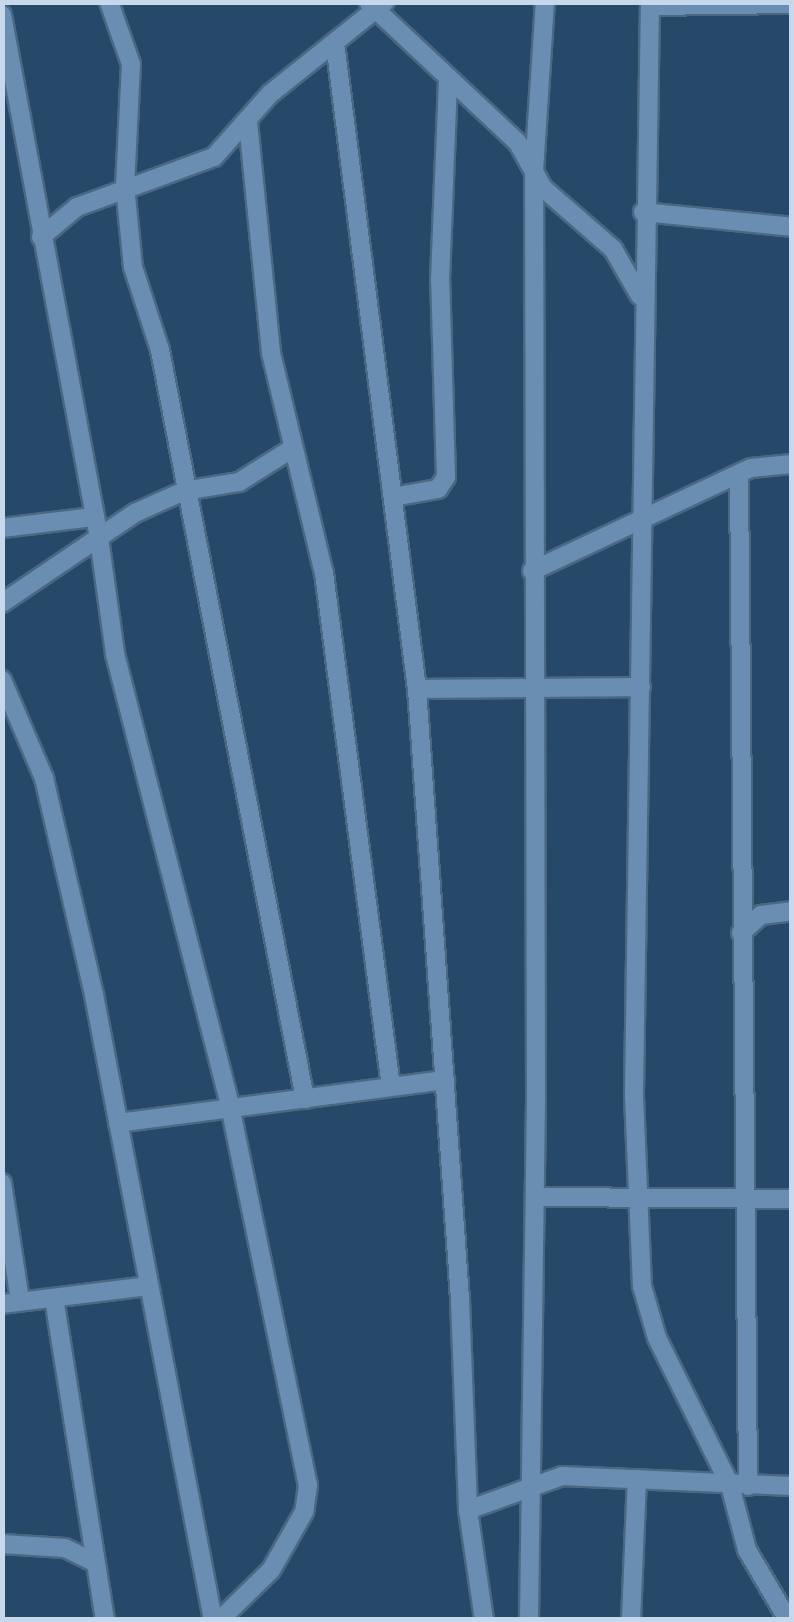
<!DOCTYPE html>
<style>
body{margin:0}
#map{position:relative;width:794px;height:1622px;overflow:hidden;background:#274969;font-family:Manrope,sans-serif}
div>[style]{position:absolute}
.roads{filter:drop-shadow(2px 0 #4b6883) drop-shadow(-2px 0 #4b6883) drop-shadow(0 2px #4b6883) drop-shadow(0 -2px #4b6883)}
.minor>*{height:18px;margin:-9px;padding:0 9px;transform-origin:9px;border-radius:9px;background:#6a8eb2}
span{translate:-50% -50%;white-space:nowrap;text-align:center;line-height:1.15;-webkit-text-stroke:10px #1d3e5e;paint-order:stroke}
.frame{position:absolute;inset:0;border:5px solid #c5d8ec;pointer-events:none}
</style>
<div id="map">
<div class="roads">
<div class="minor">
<i style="left:109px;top:2px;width:66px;rotate:70.5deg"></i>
<i style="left:131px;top:64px;width:122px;rotate:92.8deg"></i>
<i style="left:125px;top:186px;width:81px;rotate:84.4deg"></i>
<i style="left:133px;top:267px;width:87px;rotate:72deg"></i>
<i style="left:160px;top:350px;width:763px;rotate:79.04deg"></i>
<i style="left:650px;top:2px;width:1094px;rotate:90.84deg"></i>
<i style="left:634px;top:1096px;width:190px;rotate:87.6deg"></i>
<i style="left:642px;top:1286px;width:54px;rotate:73.9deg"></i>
<i style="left:657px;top:1338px;width:164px;rotate:63.6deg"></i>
<i style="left:730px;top:1485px;width:67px;rotate:75.3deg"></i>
<i style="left:747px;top:1550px;width:81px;rotate:59.6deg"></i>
<i style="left:369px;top:3px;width:204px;rotate:43.2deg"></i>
<i style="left:518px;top:143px;width:51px;rotate:60.9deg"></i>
<i style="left:543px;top:188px;width:93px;rotate:41.1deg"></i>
<i style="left:613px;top:249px;width:54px;rotate:60.1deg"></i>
<i style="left:650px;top:6px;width:142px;rotate:-0.8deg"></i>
<i style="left:2px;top:15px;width:532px;rotate:79.49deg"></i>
<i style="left:99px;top:538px;width:117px;rotate:82.1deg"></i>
<i style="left:115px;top:654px;width:466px;rotate:75.7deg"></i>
<i style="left:230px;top:1106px;width:387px;rotate:78.4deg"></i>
<i style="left:308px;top:1485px;width:27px;rotate:98deg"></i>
<i style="left:304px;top:1512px;width:67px;rotate:119.6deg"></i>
<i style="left:271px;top:1570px;width:71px;rotate:135.6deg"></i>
<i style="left:335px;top:43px;width:651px;rotate:82.77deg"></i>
<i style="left:417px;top:689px;width:613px;rotate:85.97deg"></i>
<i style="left:460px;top:1300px;width:210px;rotate:87.8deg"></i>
<i style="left:468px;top:1510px;width:111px;rotate:81.7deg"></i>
<i style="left:248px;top:122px;width:232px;rotate:84.3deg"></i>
<i style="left:271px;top:353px;width:226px;rotate:76.5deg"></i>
<i style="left:324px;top:573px;width:518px;rotate:82.57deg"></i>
<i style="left:643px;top:212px;width:150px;rotate:5.7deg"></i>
<i style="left:41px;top:237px;width:47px;rotate:-39.8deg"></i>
<i style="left:77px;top:207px;width:146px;rotate:-20.1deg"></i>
<i style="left:214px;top:157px;width:84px;rotate:-48.4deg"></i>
<i style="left:270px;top:94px;width:147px;rotate:-38.7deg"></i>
<i style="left:739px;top:474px;width:1012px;rotate:89.49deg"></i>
<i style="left:393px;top:497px;width:46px;rotate:-10.1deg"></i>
<i style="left:438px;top:489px;width:14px;rotate:-56deg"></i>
<i style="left:446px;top:477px;width:197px;rotate:-91.7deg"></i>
<i style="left:440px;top:280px;width:197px;rotate:-87.7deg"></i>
<i style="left:2px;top:528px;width:92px;rotate:-6.9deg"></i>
<i style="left:532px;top:571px;width:242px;rotate:-25.2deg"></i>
<i style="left:751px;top:468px;width:41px;rotate:-5.6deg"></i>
<i style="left:2px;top:603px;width:161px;rotate:-34.1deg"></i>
<i style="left:135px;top:513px;width:54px;rotate:-24.2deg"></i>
<i style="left:184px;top:491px;width:56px;rotate:-9.3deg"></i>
<i style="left:239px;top:482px;width:64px;rotate:-32.2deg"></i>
<i style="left:2px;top:680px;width:107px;rotate:66.8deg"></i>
<i style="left:44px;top:778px;width:223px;rotate:77deg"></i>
<i style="left:94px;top:995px;width:636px;rotate:79.22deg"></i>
<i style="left:417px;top:689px;width:224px;rotate:-0.5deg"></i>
<i style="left:741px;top:933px;width:27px;rotate:-42deg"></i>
<i style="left:761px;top:915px;width:31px;rotate:-7deg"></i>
<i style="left:118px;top:1123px;width:330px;rotate:-7.5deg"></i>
<i style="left:2px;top:1183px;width:119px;rotate:81.3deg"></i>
<i style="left:536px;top:1197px;width:256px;rotate:0.4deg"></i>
<i style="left:54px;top:1298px;width:326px;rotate:81deg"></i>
<i style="left:2px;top:1304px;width:147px;rotate:-7deg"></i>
<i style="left:468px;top:1510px;width:100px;rotate:-19.9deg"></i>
<i style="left:562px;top:1476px;width:230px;rotate:2.5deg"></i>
<i style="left:2px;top:1544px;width:63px;rotate:3.6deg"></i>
<i style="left:65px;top:1548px;width:28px;rotate:26deg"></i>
<i style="left:529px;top:1620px;width:518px;rotate:-89.23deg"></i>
<i style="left:536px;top:1102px;width:931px;rotate:-90.12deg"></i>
<i style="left:534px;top:171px;width:169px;rotate:-86.3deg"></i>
<i style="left:631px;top:1620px;width:141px;rotate:-87.6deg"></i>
</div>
</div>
<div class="frame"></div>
</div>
